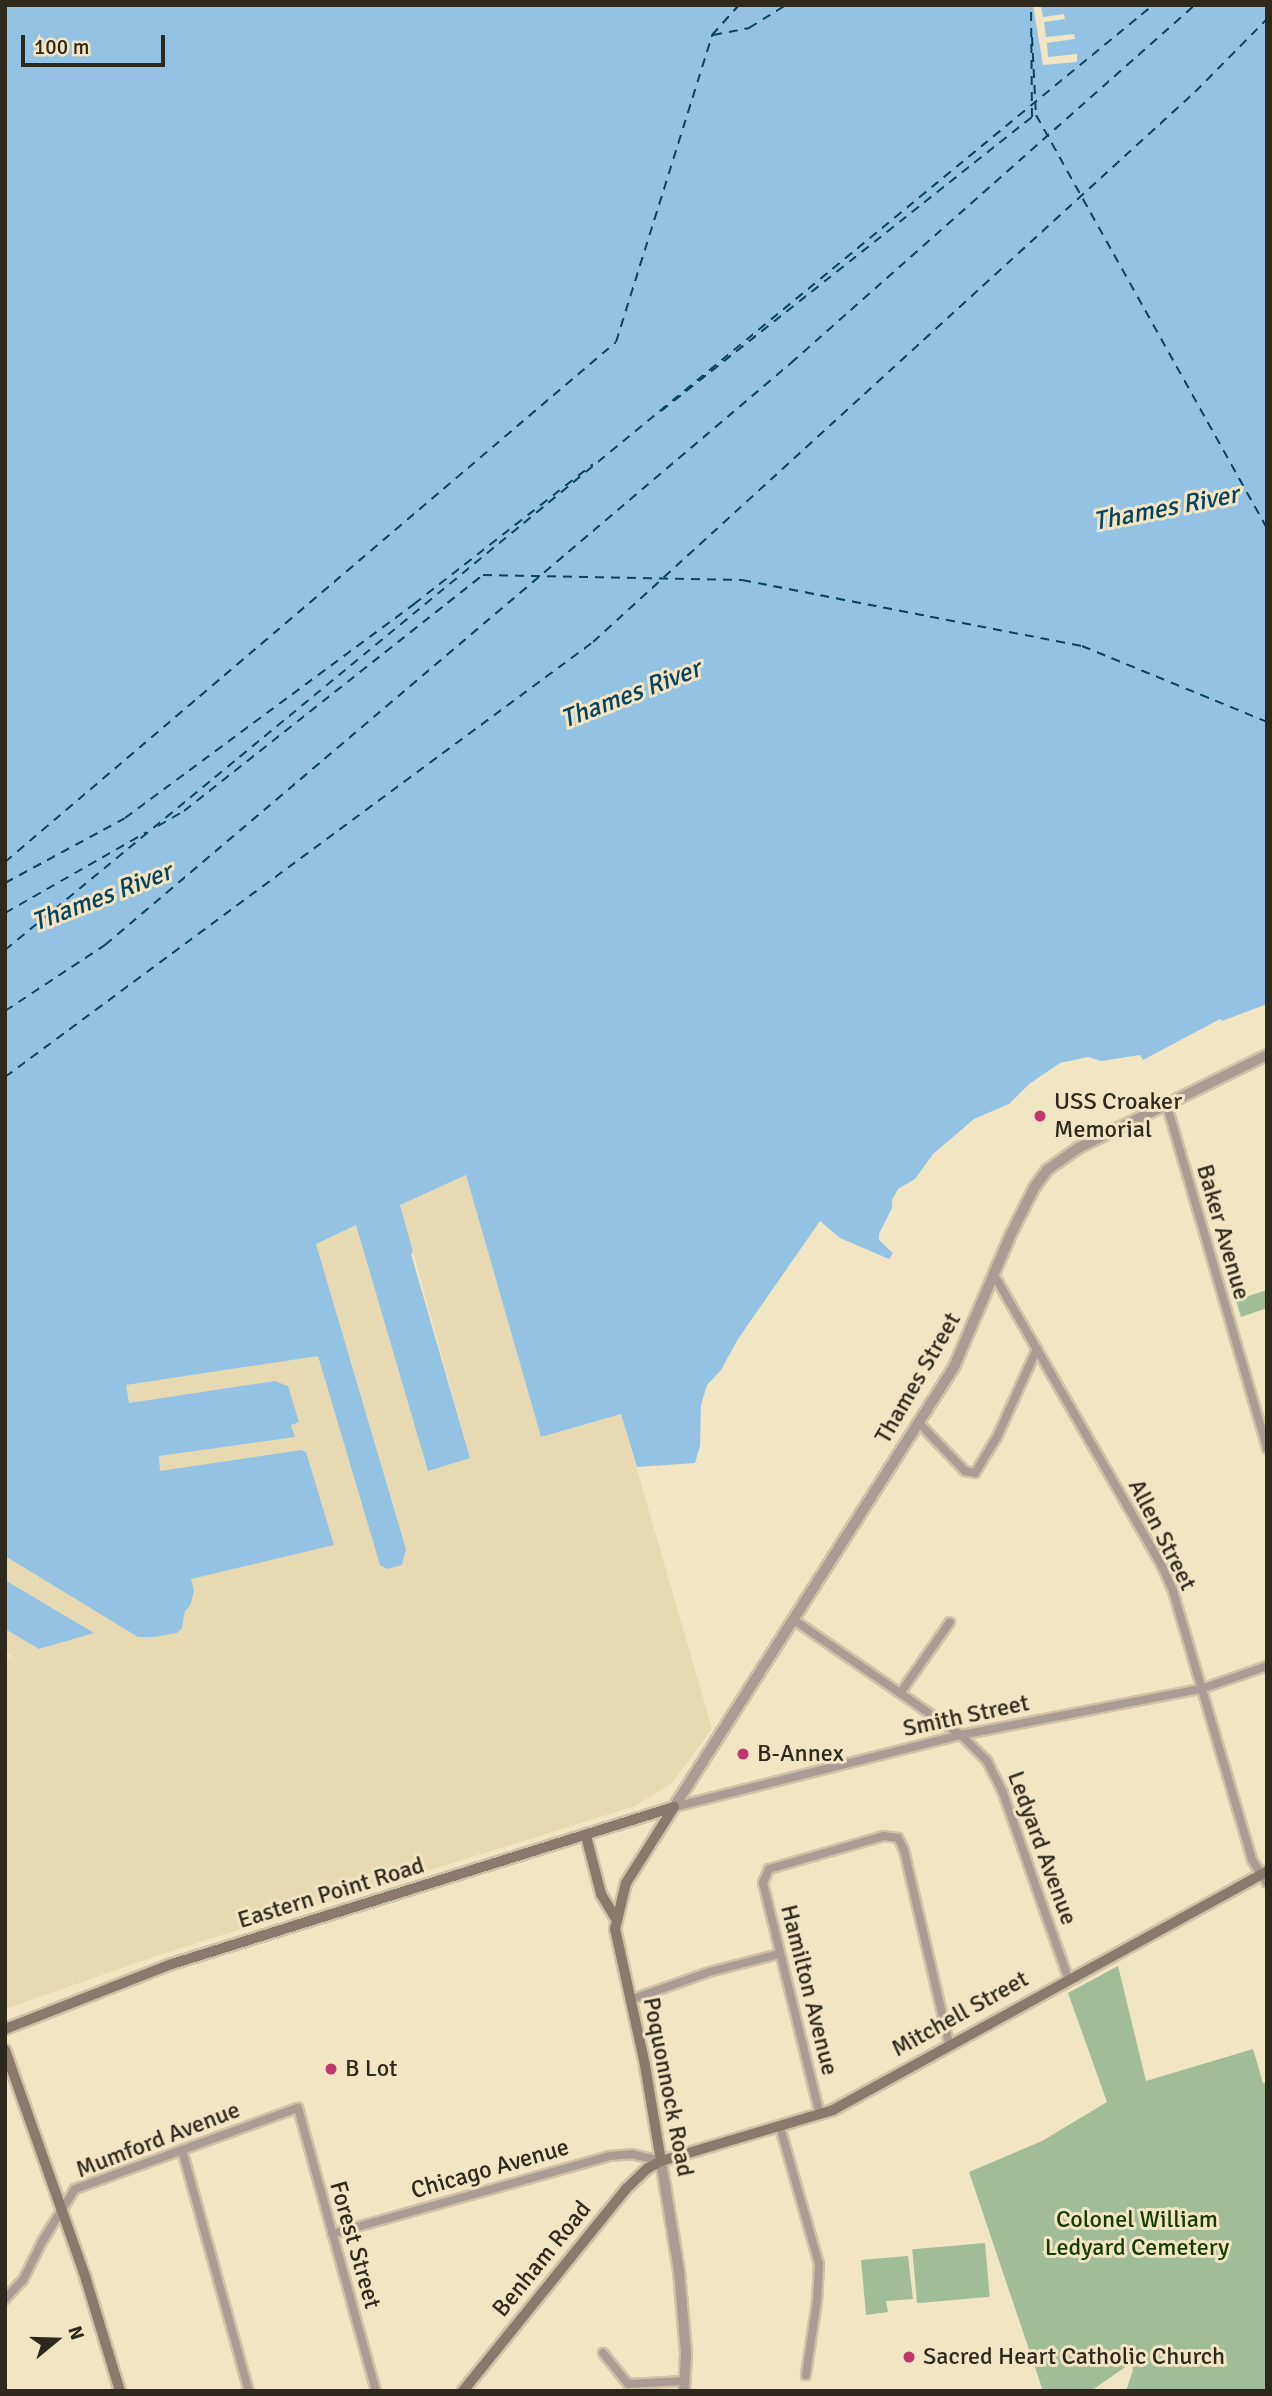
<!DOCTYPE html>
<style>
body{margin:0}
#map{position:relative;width:1272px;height:2396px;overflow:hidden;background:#f1e5c4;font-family:Signika,sans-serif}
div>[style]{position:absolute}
.built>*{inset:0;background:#e7d9b2}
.green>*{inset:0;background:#a1bd97;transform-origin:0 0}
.water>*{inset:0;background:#94c2e2}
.pier>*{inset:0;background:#f1e5c4}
.ferry>*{height:2px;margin-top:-1px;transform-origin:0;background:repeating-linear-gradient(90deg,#074261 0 9px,transparent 0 16px)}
.roads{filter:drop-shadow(2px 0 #cec3a6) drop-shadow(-2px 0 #cec3a6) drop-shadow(0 2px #cec3a6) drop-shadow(0 -2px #cec3a6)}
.minor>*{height:8px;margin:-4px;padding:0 4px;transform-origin:4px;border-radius:4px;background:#a99d93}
.tertiary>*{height:10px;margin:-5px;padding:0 5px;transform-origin:5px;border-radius:5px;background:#a99d93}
.secondary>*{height:10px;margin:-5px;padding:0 5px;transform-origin:5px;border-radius:5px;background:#8b7a6b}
.dots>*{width:19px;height:19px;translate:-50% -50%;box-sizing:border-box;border:4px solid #f1e5c4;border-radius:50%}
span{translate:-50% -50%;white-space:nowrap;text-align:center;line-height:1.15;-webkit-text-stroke:6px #f1e5c4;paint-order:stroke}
.poi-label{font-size:24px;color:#2d291c}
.left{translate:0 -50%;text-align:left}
.street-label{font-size:24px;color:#2d291c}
.park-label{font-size:24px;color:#143b00}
.water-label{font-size:26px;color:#074261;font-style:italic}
.frame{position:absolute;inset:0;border:7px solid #2d291c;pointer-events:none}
.north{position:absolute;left:21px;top:2305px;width:70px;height:70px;-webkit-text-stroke:5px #f1e5c4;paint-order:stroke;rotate:71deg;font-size:19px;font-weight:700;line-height:28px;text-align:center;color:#2d291c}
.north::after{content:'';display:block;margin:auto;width:24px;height:32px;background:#2d291c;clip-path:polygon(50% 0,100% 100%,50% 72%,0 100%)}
.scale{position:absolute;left:21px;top:35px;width:144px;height:32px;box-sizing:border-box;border:4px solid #2d291c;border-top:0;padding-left:9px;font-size:21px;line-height:24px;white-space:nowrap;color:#2d291c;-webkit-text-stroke:5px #f1e5c4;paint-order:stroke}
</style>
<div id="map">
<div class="built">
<i style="clip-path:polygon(466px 1175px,541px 1437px,621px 1414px,712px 1729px,672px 1783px,635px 1806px,162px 1954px,5px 2009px,5px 1659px,12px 1656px,5px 1652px,5px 1629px,39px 1649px,94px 1633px,5px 1580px,5px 1556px,138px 1637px,172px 1634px,182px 1628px,191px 1579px,306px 1452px,300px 1450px,160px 1472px,158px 1456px,294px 1437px,291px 1424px,298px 1422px,288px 1386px,274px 1381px,128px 1403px,125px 1385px,318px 1356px,380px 1565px,402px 1564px,406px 1548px,316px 1244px,356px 1225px,428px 1470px,470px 1458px,400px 1205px)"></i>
</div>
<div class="green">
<i style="clip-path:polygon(1267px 1290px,1267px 1308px,1241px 1317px,1236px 1300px)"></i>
<i style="clip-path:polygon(1118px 1966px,1146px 2081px,1253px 2049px,1263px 2083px,1267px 2083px,1267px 2391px,1126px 2391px,1133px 2370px,1131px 2363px,1091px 2391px,1043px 2391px,969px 2172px,1042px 2141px,1107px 2102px,1068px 1993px)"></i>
<i style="left:985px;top:2243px;width:54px;height:73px;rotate:85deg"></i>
<i style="clip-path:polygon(908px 2256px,913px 2299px,886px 2301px,888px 2312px,866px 2315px,861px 2260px)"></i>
</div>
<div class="water">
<i style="clip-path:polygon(5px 5px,1267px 5px,1267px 1004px,1222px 1021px,1220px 1019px,1143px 1060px,1140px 1055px,1101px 1061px,1088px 1057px,1060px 1063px,1029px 1084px,1009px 1104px,974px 1119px,933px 1154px,915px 1179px,898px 1189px,892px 1200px,892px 1208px,879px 1234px,879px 1240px,893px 1253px,889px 1259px,840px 1238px,820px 1221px,738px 1339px,721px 1370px,707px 1385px,701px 1405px,700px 1446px,695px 1463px,637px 1467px,621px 1414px,541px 1437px,466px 1175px,400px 1205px,413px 1252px,411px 1254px,470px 1458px,428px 1471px,356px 1225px,316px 1244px,406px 1549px,402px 1565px,387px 1569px,380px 1565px,318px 1356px,126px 1385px,129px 1403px,275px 1381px,288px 1386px,299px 1422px,291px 1425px,295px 1437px,159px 1456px,160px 1471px,301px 1450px,306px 1452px,334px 1545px,191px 1579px,194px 1591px,190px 1606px,185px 1611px,182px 1628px,177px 1633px,154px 1637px,138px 1637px,5px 1556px)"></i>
<i style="clip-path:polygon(5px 1580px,94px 1633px,39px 1649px,5px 1629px)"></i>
</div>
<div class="pier">
<i style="clip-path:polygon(1033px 5px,1041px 5px,1043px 17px,1064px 14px,1065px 19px,1044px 22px,1046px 37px,1074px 34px,1075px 39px,1047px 43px,1048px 57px,1077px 54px,1077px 62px,1043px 65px)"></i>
</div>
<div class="ferry">
<i style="left:713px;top:35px;width:37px;rotate:-11deg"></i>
<i style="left:749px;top:28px;width:44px;rotate:-31.9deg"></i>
<i style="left:1032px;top:37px;width:78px;rotate:87.1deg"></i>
<i style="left:1036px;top:115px;width:474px;rotate:60.8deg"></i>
<i style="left:661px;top:411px;width:473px;rotate:-38.4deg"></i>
<i style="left:1032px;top:117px;width:112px;rotate:-90.5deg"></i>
<i style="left:158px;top:826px;width:30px;rotate:-30deg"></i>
<i style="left:184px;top:811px;width:381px;rotate:-38.3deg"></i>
<i style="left:483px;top:575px;width:259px;rotate:1.1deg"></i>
<i style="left:742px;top:580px;width:346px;rotate:11deg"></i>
<i style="left:1082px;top:646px;width:200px;rotate:22.3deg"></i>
<i style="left:5px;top:862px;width:802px;rotate:-40.4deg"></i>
<i style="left:616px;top:342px;width:322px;rotate:-72.6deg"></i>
<i style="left:712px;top:35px;width:40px;rotate:-48deg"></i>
<i style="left:5px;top:883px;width:136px;rotate:-28.4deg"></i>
<i style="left:125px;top:818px;width:360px;rotate:-36.5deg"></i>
<i style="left:414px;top:604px;width:227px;rotate:-38deg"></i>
<i style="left:5px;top:913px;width:163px;rotate:-29.7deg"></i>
<i style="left:5px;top:950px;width:1487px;rotate:-39.46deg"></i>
<i style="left:5px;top:1011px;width:120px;rotate:-33.4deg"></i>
<i style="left:105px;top:945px;width:900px;rotate:-40.31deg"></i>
<i style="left:791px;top:363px;width:540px;rotate:-41.55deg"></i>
<i style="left:5px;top:1077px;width:731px;rotate:-36.49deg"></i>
<i style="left:593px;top:642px;width:815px;rotate:-42.42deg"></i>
<i style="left:1195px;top:92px;width:103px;rotate:-45.4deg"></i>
</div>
<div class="roads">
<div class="minor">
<i style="left:1167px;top:1106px;width:357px;rotate:73.7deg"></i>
<i style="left:994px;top:1275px;width:336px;rotate:60deg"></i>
<i style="left:1162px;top:1566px;width:27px;rotate:66deg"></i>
<i style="left:1173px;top:1591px;width:280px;rotate:73.6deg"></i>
<i style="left:1252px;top:1860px;width:27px;rotate:57deg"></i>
<i style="left:919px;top:1423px;width:66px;rotate:46.2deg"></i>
<i style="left:965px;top:1471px;width:10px;rotate:11deg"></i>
<i style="left:975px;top:1473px;width:42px;rotate:-58.6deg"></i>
<i style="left:997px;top:1437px;width:97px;rotate:-65.6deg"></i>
<i style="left:794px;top:1620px;width:203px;rotate:34.6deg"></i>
<i style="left:961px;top:1735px;width:37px;rotate:45deg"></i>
<i style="left:987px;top:1761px;width:36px;rotate:63deg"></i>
<i style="left:1003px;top:1793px;width:196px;rotate:70.6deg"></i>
<i style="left:901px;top:1692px;width:85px;rotate:-55deg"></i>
<i style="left:674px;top:1807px;width:296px;rotate:-14.1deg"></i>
<i style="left:961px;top:1735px;width:244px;rotate:-10.9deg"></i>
<i style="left:1201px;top:1689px;width:70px;rotate:-19.2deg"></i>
<i style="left:630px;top:2000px;width:84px;rotate:-19.5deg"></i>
<i style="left:709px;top:1972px;width:72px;rotate:-14.4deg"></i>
<i style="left:820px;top:2115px;width:239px;rotate:-103.8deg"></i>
<i style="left:763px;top:1883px;width:15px;rotate:-67deg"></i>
<i style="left:769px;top:1869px;width:120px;rotate:-16deg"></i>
<i style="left:884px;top:1836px;width:14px;rotate:8deg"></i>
<i style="left:898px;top:1838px;width:13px;rotate:63deg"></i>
<i style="left:904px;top:1850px;width:198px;rotate:76.9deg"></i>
<i style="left:780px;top:2127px;width:142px;rotate:74.1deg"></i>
<i style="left:819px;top:2264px;width:37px;rotate:93deg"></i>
<i style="left:817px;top:2301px;width:75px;rotate:98.5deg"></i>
<i style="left:182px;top:2150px;width:250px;rotate:74.5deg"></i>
<i style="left:332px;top:2234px;width:289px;rotate:-15.7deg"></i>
<i style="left:610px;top:2156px;width:21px;rotate:-5deg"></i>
<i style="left:631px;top:2154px;width:31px;rotate:13deg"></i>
<i style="left:5px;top:2299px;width:26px;rotate:-47deg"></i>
<i style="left:23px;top:2280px;width:45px;rotate:-63.4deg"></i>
<i style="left:43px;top:2240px;width:60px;rotate:-57.9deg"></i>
<i style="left:75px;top:2189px;width:237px;rotate:-20deg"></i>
<i style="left:298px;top:2108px;width:294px;rotate:74.6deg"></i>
<i style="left:603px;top:2353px;width:40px;rotate:51deg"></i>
<i style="left:628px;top:2384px;width:57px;rotate:-3deg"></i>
</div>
<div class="tertiary">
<i style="left:674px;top:1807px;width:522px;rotate:-57.53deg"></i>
<i style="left:954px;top:1367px;width:145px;rotate:-66.8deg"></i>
<i style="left:1011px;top:1234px;width:51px;rotate:-63.4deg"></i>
<i style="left:1034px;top:1188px;width:22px;rotate:-54deg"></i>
<i style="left:1047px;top:1170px;width:38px;rotate:-35deg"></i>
<i style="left:1078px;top:1148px;width:211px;rotate:-26.2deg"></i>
<i style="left:661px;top:2161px;width:111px;rotate:80.7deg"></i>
<i style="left:679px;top:2271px;width:82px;rotate:85.1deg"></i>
<i style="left:686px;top:2353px;width:38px;rotate:93deg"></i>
</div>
<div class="secondary">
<i style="left:586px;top:1836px;width:60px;rotate:75.5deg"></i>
<i style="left:601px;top:1894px;width:27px;rotate:59deg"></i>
<i style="left:5px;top:2029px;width:179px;rotate:-21.3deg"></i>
<i style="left:172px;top:1964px;width:526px;rotate:-17.37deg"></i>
<i style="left:5px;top:2050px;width:240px;rotate:70.5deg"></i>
<i style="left:85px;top:2276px;width:120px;rotate:73.1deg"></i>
<i style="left:661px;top:2161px;width:97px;rotate:-99.5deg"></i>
<i style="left:645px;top:2065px;width:139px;rotate:-102.4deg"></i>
<i style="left:615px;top:1929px;width:47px;rotate:-76.6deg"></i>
<i style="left:626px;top:1883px;width:90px;rotate:-57.7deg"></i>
<i style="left:463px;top:2391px;width:260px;rotate:-51.1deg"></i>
<i style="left:626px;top:2189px;width:30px;rotate:-44deg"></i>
<i style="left:648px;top:2168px;width:15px;rotate:-28deg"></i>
<i style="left:661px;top:2161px;width:179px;rotate:-16.5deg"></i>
<i style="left:833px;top:2110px;width:495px;rotate:-28.8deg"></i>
</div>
</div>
<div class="dots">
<i style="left:1040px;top:1116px;background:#c2376e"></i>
<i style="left:743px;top:1754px;background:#c2376e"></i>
<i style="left:331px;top:2069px;background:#c2376e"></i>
<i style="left:909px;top:2357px;background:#c2376e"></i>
</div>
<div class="poi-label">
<span class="left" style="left:1054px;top:1116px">USS Croaker<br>Memorial</span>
<span class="left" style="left:757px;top:1754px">B-Annex</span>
<span class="left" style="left:345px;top:2069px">B Lot</span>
<span class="left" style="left:923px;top:2357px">Sacred Heart Catholic Church</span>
</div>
<div class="street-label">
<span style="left:1223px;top:1232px;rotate:74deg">Baker Avenue</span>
<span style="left:918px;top:1378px;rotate:-60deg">Thames Street</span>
<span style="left:1162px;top:1535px;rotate:63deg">Allen Street</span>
<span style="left:966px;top:1716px;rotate:-12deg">Smith Street</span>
<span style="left:1042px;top:1848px;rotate:70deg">Ledyard Avenue</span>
<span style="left:331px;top:1893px;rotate:-17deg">Eastern Point Road</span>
<span style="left:809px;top:1990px;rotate:76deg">Hamilton Avenue</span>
<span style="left:960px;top:2014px;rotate:-29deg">Mitchell Street</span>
<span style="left:668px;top:2087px;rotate:79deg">Poquonnock Road</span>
<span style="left:158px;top:2140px;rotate:-21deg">Mumford Avenue</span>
<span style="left:490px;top:2169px;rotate:-16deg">Chicago Avenue</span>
<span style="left:355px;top:2245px;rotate:74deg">Forest Street</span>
<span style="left:542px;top:2259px;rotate:-51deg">Benham Road</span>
</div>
<div class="park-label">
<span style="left:1137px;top:2234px">Colonel William<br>Ledyard Cemetery</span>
</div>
<div class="water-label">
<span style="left:1166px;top:509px;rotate:-11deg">Thames River</span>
<span style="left:631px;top:695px;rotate:-21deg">Thames River</span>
<span style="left:102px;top:898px;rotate:-21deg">Thames River</span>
</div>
<div class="frame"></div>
<div class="north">N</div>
<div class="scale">100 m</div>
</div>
